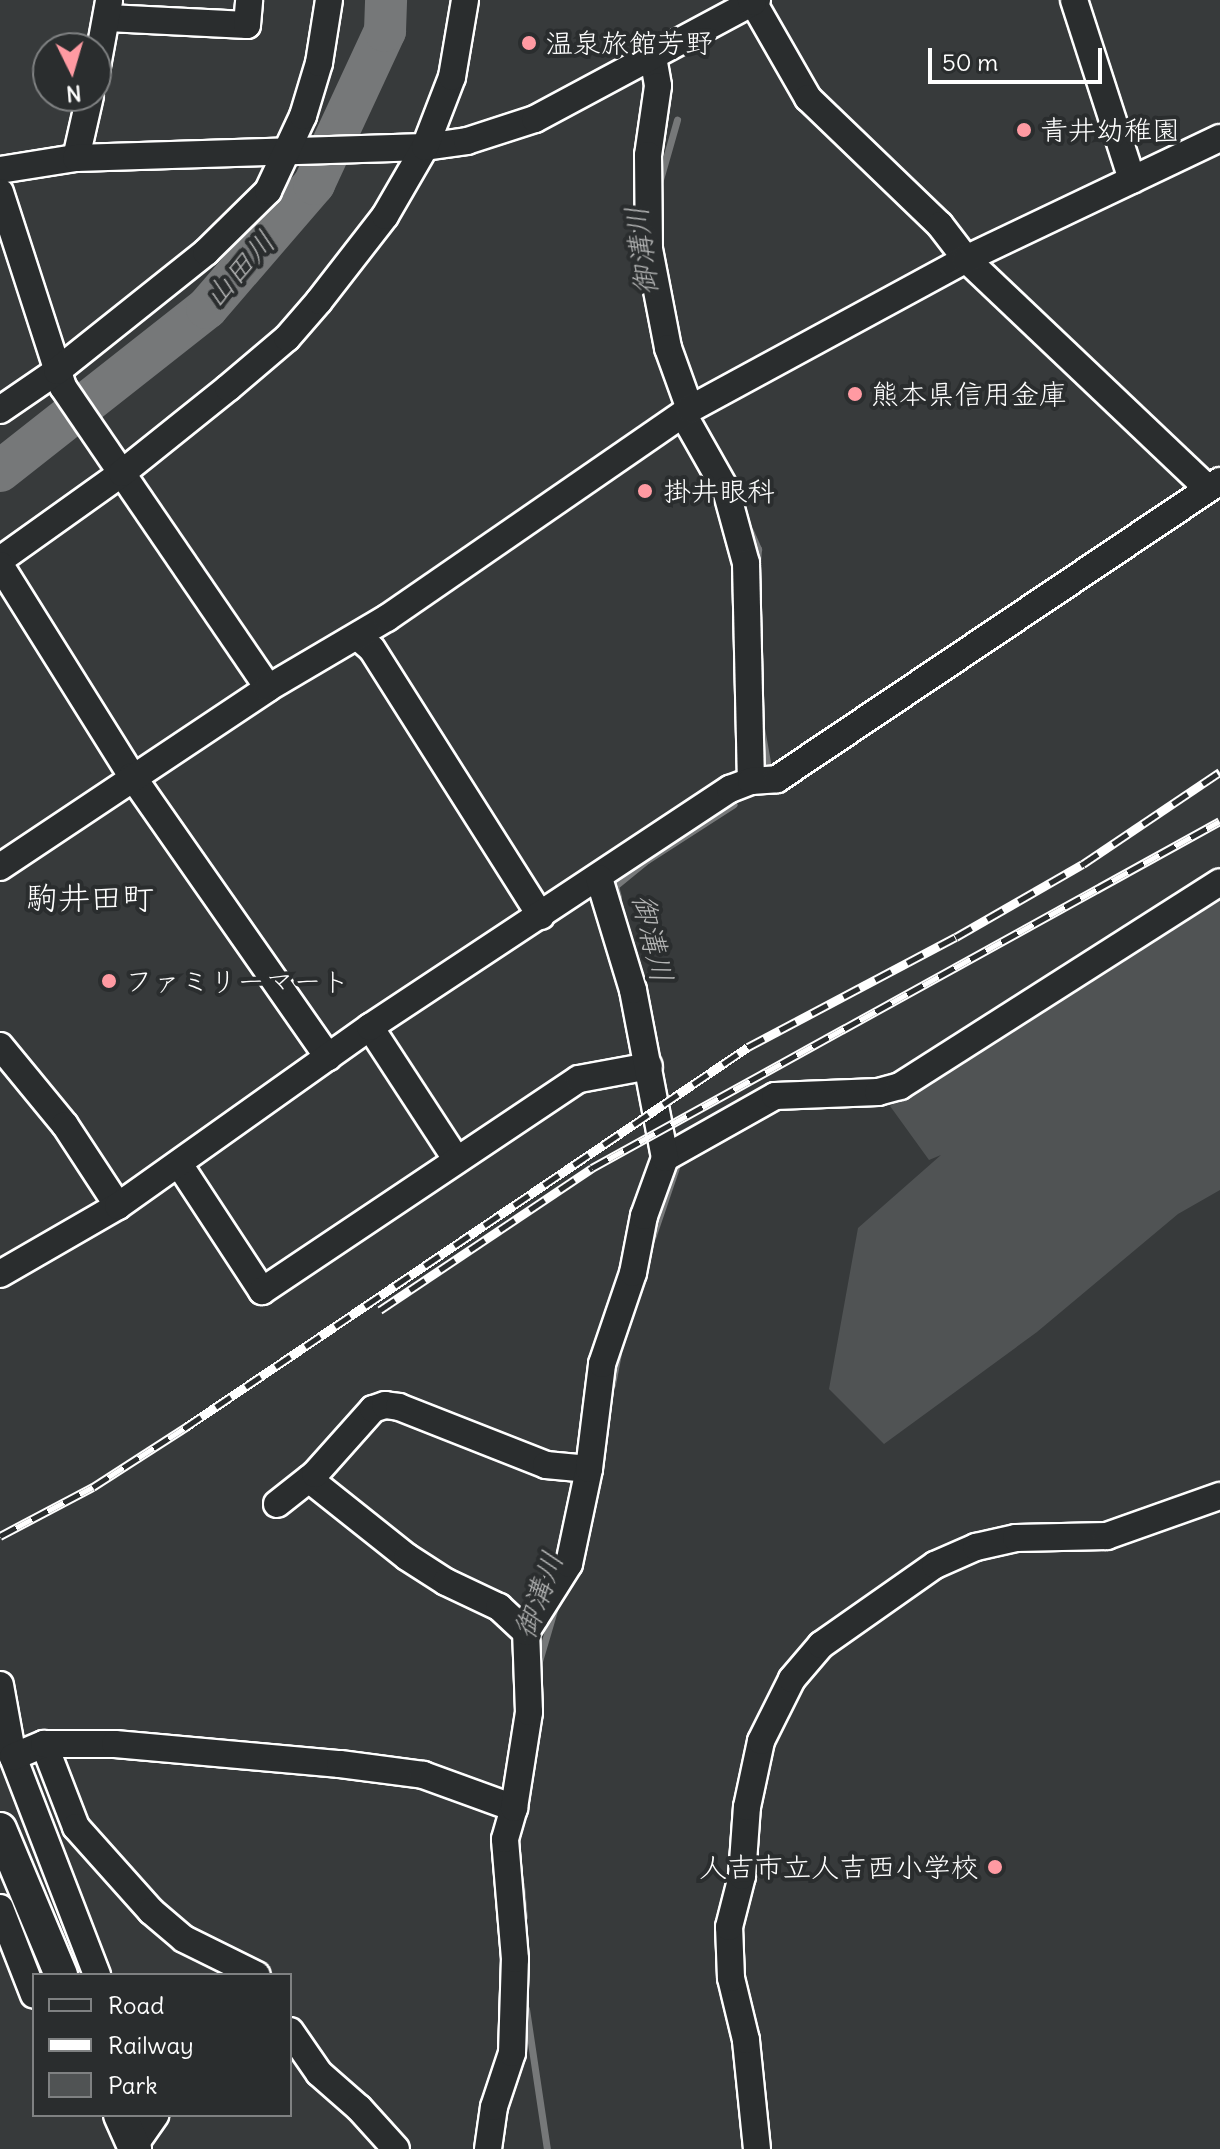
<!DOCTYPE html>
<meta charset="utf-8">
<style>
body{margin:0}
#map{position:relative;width:1220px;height:2149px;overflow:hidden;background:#373a3b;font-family:Delius,"Klee One",sans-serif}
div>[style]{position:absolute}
.green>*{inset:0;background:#505354}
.stream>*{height:7px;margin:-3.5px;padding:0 3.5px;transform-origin:3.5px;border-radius:3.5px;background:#767879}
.river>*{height:42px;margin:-21px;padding:0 21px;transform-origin:21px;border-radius:21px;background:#767879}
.roads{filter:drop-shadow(2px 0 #fff) drop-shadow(-2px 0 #fff) drop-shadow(0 2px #fff) drop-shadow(0 -2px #fff)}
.minor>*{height:26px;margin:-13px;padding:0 13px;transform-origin:13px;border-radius:13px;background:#2a2d2e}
.major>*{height:32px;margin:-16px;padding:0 16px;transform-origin:16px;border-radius:16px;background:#2a2d2e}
.rail>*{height:9px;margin-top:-4.5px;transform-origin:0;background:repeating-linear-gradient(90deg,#2a2d2e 0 18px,#fff 0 36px);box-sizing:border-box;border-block:2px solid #fff}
.dots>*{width:22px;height:22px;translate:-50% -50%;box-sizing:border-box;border:4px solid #2a2d2e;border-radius:50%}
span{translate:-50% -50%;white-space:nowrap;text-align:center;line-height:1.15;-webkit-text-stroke:8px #2a2d2e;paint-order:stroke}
.poi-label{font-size:28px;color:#fff}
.left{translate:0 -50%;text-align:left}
.right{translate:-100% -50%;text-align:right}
.water-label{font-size:30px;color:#b4b5b5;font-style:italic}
.quarter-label{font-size:32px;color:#fff}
.legend{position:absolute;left:32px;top:1973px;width:260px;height:144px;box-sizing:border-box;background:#2a2d2e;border:2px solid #7f8182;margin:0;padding:10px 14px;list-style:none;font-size:24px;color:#fff}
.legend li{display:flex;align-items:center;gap:16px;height:40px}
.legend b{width:40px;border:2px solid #7f8182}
.north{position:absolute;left:32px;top:32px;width:80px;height:80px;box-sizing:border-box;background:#2a2d2e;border:2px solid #7f8182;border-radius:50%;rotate:175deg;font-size:22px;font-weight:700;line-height:32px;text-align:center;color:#fff}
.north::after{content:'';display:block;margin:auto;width:28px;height:36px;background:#ff9aa2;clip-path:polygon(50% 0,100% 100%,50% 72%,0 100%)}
.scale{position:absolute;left:928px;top:48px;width:174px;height:36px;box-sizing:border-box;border:4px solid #fff;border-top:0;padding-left:10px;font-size:24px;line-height:28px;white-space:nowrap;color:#fff;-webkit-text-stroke:6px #2a2d2e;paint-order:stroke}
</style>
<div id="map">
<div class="green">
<i style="clip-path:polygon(1220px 893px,1220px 1190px,1178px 1214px,1037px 1332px,884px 1444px,829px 1389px,858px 1228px,941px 1155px,929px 1160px,890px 1106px)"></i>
</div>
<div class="stream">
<i style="left:659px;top:183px;width:66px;rotate:-74.1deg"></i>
<i style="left:750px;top:531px;width:20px;rotate:66deg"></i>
<i style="left:758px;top:549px;width:16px;rotate:94deg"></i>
<i style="left:761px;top:728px;width:39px;rotate:80deg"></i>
<i style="left:618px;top:897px;width:11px;rotate:-105deg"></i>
<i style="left:615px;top:886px;width:41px;rotate:-39.1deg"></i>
<i style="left:647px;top:860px;width:103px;rotate:-32.8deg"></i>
<i style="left:652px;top:1238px;width:81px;rotate:-71.3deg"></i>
<i style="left:612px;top:1384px;width:32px;rotate:-79deg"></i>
<i style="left:537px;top:1668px;width:64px;rotate:-73.6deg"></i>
<i style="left:521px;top:1885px;width:32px;rotate:85deg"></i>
<i style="left:526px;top:2009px;width:142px;rotate:81.5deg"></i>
</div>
<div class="river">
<i style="left:0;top:471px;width:263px;rotate:-38.2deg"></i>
<i style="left:207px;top:308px;width:164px;rotate:-49.2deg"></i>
<i style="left:314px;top:184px;width:169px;rotate:-65.1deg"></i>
<i style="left:385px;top:31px;width:31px;rotate:-88deg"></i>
</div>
<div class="roads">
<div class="minor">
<i style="left:757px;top:0;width:4px;rotate:153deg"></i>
<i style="left:753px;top:2px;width:111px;rotate:60.2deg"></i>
<i style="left:808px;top:98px;width:183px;rotate:43.9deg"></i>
<i style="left:940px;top:225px;width:43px;rotate:52.6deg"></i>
<i style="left:966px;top:259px;width:332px;rotate:43.5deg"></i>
<i style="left:1074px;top:0;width:189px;rotate:72.1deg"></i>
<i style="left:108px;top:18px;width:139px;rotate:2.9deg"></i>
<i style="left:247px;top:25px;width:25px;rotate:-85deg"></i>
<i style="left:653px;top:57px;width:29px;rotate:80deg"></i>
<i style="left:658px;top:86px;width:70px;rotate:98.2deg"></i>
<i style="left:648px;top:155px;width:94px;rotate:89.4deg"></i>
<i style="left:649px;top:249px;width:101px;rotate:79.1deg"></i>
<i style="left:668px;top:348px;width:65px;rotate:70.2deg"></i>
<i style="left:96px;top:72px;width:72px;rotate:-79.6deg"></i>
<i style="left:76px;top:158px;width:64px;rotate:-77.3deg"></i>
<i style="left:0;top:170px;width:77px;rotate:-9deg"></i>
<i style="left:76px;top:158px;width:349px;rotate:-1.8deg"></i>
<i style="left:425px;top:147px;width:42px;rotate:-8.1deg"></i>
<i style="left:467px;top:141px;width:71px;rotate:-17.9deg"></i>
<i style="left:535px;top:119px;width:247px;rotate:-28.2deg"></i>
<i style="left:753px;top:2px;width:3px;rotate:-135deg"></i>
<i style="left:0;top:192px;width:205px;rotate:72.1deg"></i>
<i style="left:63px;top:387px;width:364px;rotate:55.7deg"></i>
<i style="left:0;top:410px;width:69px;rotate:-34.4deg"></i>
<i style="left:57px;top:371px;width:191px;rotate:-38.6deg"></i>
<i style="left:206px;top:252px;width:87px;rotate:-44.5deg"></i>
<i style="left:268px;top:191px;width:83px;rotate:-65deg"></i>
<i style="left:303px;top:116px;width:55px;rotate:-73.2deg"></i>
<i style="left:319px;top:63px;width:64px;rotate:-81deg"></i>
<i style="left:683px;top:414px;width:87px;rotate:60.5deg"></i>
<i style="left:726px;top:490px;width:76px;rotate:74.7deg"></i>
<i style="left:746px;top:563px;width:218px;rotate:88.7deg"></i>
<i style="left:0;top:560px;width:150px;rotate:-35.5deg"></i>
<i style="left:122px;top:473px;width:136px;rotate:-38.7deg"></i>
<i style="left:228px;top:388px;width:77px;rotate:-40.3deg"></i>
<i style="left:287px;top:338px;width:49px;rotate:-49.1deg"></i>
<i style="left:319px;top:301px;width:108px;rotate:-52.2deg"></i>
<i style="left:385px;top:216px;width:80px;rotate:-59.9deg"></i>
<i style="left:425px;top:147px;width:75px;rotate:-68.9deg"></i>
<i style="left:452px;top:77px;width:78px;rotate:-80.4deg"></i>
<i style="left:0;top:565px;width:249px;rotate:58deg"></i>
<i style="left:132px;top:776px;width:343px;rotate:55.1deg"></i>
<i style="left:358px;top:637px;width:18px;rotate:41deg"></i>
<i style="left:372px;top:649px;width:316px;rotate:57.7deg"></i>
<i style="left:0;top:867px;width:322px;rotate:-33.7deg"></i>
<i style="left:268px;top:688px;width:138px;rotate:-30.5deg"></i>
<i style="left:387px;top:618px;width:368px;rotate:-34.6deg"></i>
<i style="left:690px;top:409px;width:314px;rotate:-28.5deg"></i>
<i style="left:966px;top:259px;width:281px;rotate:-25.5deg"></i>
<i style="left:370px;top:1027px;width:158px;rotate:56.9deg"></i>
<i style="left:0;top:1046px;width:102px;rotate:50.6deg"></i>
<i style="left:65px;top:1125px;width:97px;rotate:56.8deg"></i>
<i style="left:665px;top:1158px;width:126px;rotate:-29.4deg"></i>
<i style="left:775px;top:1096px;width:103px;rotate:-2.2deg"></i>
<i style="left:878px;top:1092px;width:23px;rotate:-15deg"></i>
<i style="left:900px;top:1086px;width:379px;rotate:-32.5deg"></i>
<i style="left:179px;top:1164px;width:152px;rotate:56.8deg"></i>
<i style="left:262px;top:1291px;width:381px;rotate:-33.8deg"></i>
<i style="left:579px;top:1079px;width:71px;rotate:-10.5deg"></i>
<i style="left:0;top:1274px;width:136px;rotate:-30deg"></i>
<i style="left:118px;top:1206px;width:309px;rotate:-35.4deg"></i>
<i style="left:370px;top:1027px;width:432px;rotate:-33.5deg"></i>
<i style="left:730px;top:789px;width:22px;rotate:-21deg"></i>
<i style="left:751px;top:781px;width:26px;rotate:-4deg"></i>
<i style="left:777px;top:779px;width:534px;rotate:-33.93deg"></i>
<i style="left:309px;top:1479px;width:125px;rotate:38.5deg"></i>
<i style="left:407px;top:1557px;width:46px;rotate:32.7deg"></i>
<i style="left:446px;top:1582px;width:59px;rotate:25.3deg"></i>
<i style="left:499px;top:1607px;width:37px;rotate:43deg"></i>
<i style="left:277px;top:1504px;width:48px;rotate:-38.3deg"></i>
<i style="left:315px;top:1474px;width:87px;rotate:-48.3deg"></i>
<i style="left:373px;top:1409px;width:13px;rotate:-18deg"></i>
<i style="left:385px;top:1405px;width:14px;rotate:8deg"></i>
<i style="left:399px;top:1407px;width:158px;rotate:21.5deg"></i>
<i style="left:546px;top:1465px;width:43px;rotate:5.3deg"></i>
<i style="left:0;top:1685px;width:73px;rotate:79.8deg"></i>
<i style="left:13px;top:1757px;width:234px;rotate:68.9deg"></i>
<i style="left:44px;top:1744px;width:89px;rotate:68.9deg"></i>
<i style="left:76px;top:1827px;width:113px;rotate:48.2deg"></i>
<i style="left:151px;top:1911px;width:43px;rotate:40.3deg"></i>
<i style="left:184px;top:1939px;width:81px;rotate:26.3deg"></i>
<i style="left:13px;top:1757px;width:34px;rotate:-23deg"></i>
<i style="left:44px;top:1744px;width:71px"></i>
<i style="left:115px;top:1744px;width:226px;rotate:5.1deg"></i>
<i style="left:340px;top:1764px;width:84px;rotate:7.5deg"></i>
<i style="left:423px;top:1775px;width:97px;rotate:19.9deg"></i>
<i style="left:0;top:1908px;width:93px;rotate:68.7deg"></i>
<i style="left:290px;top:2031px;width:51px;rotate:55.4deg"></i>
<i style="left:319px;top:2073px;width:53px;rotate:41.2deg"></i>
<i style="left:359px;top:2108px;width:55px;rotate:47.9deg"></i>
<i style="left:133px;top:2147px;width:39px;rotate:-55deg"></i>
<i style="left:488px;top:2149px;width:42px;rotate:-81.9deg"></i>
<i style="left:494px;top:2107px;width:57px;rotate:-71.6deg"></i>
<i style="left:512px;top:2053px;width:94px;rotate:-88.2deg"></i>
<i style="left:515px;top:1959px;width:120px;rotate:-94.8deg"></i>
<i style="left:505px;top:1839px;width:32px;rotate:-74deg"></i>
<i style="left:514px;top:1808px;width:97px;rotate:-81.1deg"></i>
<i style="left:529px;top:1712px;width:80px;rotate:-92.1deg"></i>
<i style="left:526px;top:1632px;width:80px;rotate:-57.7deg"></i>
<i style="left:569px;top:1564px;width:97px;rotate:-78.1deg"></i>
<i style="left:589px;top:1469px;width:106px;rotate:-82.9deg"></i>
<i style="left:602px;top:1364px;width:96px;rotate:-71.2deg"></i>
<i style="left:633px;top:1273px;width:58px;rotate:-79.1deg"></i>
<i style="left:644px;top:1216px;width:62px;rotate:-70.1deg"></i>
<i style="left:665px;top:1158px;width:171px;rotate:-100.8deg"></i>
<i style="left:633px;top:990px;width:117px;rotate:-106.9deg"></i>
<i style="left:757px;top:2149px;width:110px;rotate:-95.8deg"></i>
<i style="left:746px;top:2040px;width:64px;rotate:-103.6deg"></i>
<i style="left:731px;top:1978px;width:51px;rotate:-92.2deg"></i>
<i style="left:729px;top:1927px;width:53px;rotate:-75.7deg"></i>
<i style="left:742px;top:1876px;width:69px;rotate:-85.9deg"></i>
<i style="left:747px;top:1807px;width:67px;rotate:-78deg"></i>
<i style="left:761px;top:1741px;width:69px;rotate:-63.4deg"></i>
<i style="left:792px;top:1679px;width:45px;rotate:-49.5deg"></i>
<i style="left:821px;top:1645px;width:139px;rotate:-35.1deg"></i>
<i style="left:935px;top:1565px;width:45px;rotate:-23.7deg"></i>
<i style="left:976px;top:1547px;width:41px;rotate:-12.7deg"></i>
<i style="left:1016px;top:1538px;width:91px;rotate:-1.3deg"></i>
<i style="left:1107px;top:1536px;width:120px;rotate:-19.5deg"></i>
</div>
<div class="major">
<i style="left:0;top:1829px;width:158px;rotate:67.3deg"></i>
<i style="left:120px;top:2115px;width:37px;rotate:66deg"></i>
</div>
</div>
<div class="rail">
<i style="left:380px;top:1310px;width:255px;rotate:-33.8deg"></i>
<i style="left:592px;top:1168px;width:717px;rotate:-28.92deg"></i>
<i style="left:0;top:1536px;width:105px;rotate:-27.8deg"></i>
<i style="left:93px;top:1487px;width:111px;rotate:-32.8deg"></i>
<i style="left:186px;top:1427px;width:678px;rotate:-34.06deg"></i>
<i style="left:748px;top:1047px;width:235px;rotate:-27.9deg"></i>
<i style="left:956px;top:937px;width:146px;rotate:-29.9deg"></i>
<i style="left:1083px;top:864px;width:165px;rotate:-33.9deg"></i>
</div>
<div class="dots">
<i style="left:529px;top:43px;background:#ff9aa2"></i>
<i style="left:1024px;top:130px;background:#ff9aa2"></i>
<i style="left:855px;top:394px;background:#ff9aa2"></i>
<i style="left:645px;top:491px;background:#ff9aa2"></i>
<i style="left:109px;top:981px;background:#ff9aa2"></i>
<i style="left:995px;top:1867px;background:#ff9aa2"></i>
</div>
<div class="poi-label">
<span class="left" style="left:545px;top:43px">温泉旅館芳野</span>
<span class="left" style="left:1040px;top:130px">青井幼稚園</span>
<span class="left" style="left:871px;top:394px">熊本県信用金庫</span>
<span class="left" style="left:663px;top:491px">掛井眼科</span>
<span class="left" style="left:125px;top:981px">ファミリーマート</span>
<span class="right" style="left:979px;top:1867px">人吉市立人吉西小学校</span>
</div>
<div class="water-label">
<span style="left:641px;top:251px;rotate:-97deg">御溝川</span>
<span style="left:239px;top:269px;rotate:-48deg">山田川</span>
<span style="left:653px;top:938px;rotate:77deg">御溝川</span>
<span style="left:538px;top:1595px;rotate:-70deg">御溝川</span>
</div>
<div class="quarter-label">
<span style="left:90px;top:898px">駒井田町</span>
</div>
<ul class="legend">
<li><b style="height:10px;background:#2a2d2e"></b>Road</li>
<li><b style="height:10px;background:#fff"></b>Railway</li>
<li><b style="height:22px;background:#505354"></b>Park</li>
</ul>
<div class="north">N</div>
<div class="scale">50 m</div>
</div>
